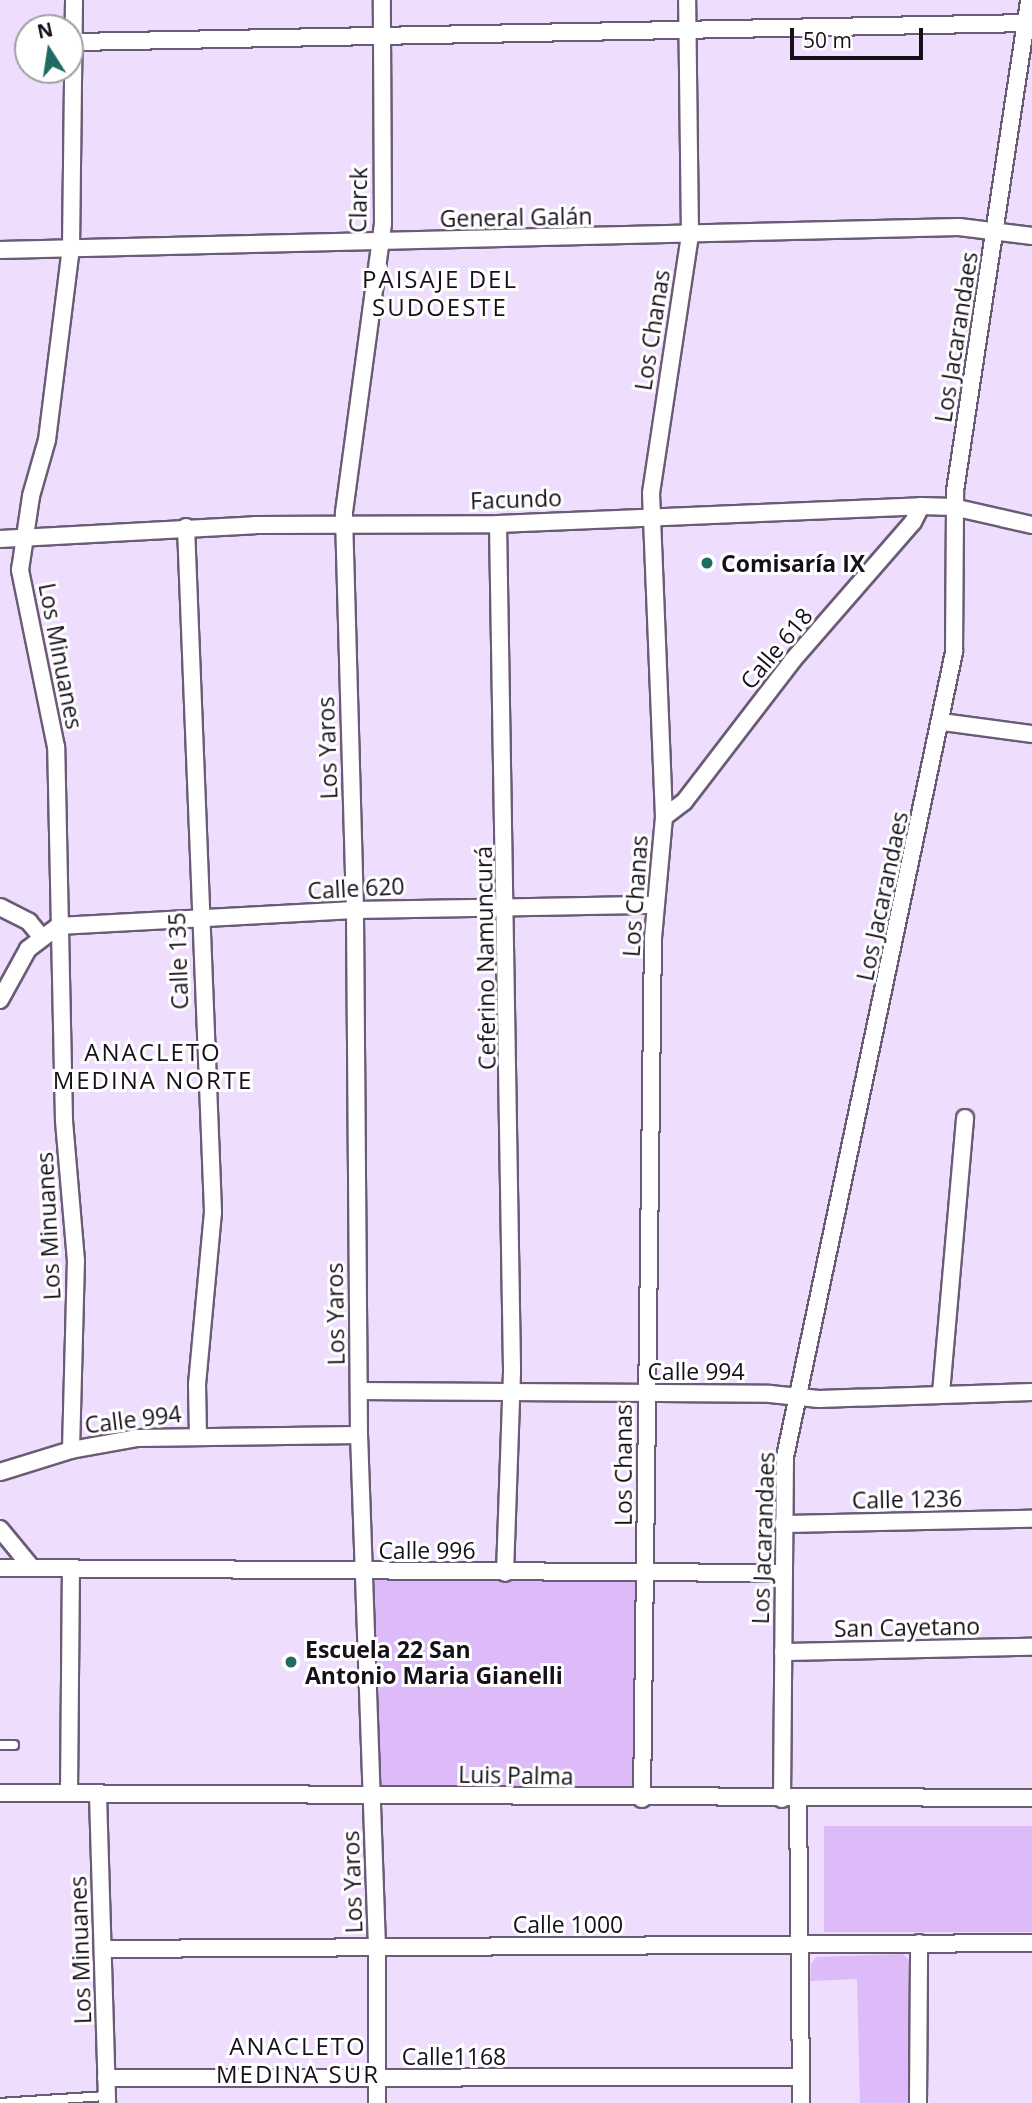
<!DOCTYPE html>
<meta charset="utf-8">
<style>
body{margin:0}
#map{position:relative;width:1032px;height:2103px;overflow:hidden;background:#eeddfc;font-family:"Open Sans",sans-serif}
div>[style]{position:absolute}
.green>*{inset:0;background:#ddbaf8;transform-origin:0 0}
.roads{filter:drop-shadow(2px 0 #6b5c76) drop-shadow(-2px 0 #6b5c76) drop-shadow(0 2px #6b5c76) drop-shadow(0 -2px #6b5c76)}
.lane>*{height:8px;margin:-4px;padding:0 4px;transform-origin:4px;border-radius:4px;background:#fff}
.street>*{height:16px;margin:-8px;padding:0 8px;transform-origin:8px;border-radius:8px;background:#fff}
.dots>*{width:19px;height:19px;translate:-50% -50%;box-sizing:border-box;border:4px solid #fff;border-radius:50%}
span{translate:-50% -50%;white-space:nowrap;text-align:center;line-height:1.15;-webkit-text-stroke:6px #fff;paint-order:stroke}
.street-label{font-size:23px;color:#16101a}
.poi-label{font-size:23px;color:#16101a;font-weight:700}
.left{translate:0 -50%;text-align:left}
.neighbourhood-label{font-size:24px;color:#16101a;letter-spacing:2px}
.north{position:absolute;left:14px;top:14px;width:70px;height:70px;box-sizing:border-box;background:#fff;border:2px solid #a29fa3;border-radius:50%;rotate:348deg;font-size:19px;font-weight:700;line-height:28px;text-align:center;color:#16101a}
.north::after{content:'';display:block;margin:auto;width:24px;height:32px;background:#206a64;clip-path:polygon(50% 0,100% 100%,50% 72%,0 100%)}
.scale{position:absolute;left:790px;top:28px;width:133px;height:32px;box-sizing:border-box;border:4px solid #16101a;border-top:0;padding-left:9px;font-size:21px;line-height:24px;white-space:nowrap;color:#16101a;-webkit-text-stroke:5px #fff;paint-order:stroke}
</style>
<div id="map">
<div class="green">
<i style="left:362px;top:1573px;width:283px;height:223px"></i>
<i style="left:1032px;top:1826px;width:106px;height:208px;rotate:90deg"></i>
<i style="clip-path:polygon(903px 1954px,909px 1960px,908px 2103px,860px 2103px,857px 1979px,810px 1981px,811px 1964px,816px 1957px)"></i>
</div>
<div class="roads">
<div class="lane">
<i style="left:0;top:1745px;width:14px"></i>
<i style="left:0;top:2103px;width:106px;rotate:-3.8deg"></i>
</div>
<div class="street">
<i style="left:75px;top:42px;width:951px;rotate:-1.14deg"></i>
<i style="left:0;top:250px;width:959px;rotate:-1.37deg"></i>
<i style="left:959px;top:227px;width:74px;rotate:7deg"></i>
<i style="left:498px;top:524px;width:848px;rotate:89.05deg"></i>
<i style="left:512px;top:1372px;width:201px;rotate:92deg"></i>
<i style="left:186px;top:527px;width:686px;rotate:87.74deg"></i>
<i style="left:213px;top:1212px;width:173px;rotate:95.3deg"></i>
<i style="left:197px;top:1384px;width:50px;rotate:88.9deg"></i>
<i style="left:0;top:539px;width:255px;rotate:-3.1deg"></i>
<i style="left:255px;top:525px;width:243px;rotate:-0.2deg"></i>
<i style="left:498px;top:524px;width:423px;rotate:-2.4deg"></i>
<i style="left:921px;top:506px;width:32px;rotate:2deg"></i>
<i style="left:953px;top:507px;width:81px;rotate:12.8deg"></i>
<i style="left:942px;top:722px;width:91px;rotate:7.6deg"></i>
<i style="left:664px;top:817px;width:25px;rotate:-37deg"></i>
<i style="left:684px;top:802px;width:178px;rotate:-52.5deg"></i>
<i style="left:792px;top:661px;width:184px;rotate:-49deg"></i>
<i style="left:913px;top:522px;width:18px;rotate:-63deg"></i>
<i style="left:0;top:907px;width:33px;rotate:27deg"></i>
<i style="left:29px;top:922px;width:17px;rotate:50deg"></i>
<i style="left:0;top:1000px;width:58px;rotate:-61.2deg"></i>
<i style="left:28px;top:949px;width:38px;rotate:-37deg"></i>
<i style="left:58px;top:926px;width:297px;rotate:-3.1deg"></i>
<i style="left:355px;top:910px;width:301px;rotate:-1deg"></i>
<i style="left:359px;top:1391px;width:411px;rotate:0.4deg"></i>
<i style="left:770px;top:1394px;width:49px;rotate:5.8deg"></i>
<i style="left:819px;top:1399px;width:213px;rotate:-1.9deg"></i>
<i style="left:941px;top:1393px;width:276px;rotate:-85deg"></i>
<i style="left:71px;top:1450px;width:189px;rotate:-88.5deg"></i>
<i style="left:76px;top:1261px;width:142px;rotate:-94.9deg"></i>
<i style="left:64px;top:1120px;width:373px;rotate:-91.2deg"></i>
<i style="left:56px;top:747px;width:181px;rotate:-101.5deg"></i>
<i style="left:20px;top:570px;width:75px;rotate:-81.5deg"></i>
<i style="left:31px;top:496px;width:58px;rotate:-74.1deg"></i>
<i style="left:47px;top:440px;width:194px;rotate:-82.9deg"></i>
<i style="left:71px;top:247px;width:247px;rotate:-89.3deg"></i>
<i style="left:0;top:1472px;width:74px;rotate:-17.2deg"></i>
<i style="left:71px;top:1450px;width:68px;rotate:-10.2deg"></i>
<i style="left:138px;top:1438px;width:221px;rotate:-0.8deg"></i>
<i style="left:783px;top:1524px;width:249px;rotate:-1.2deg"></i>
<i style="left:0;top:1529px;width:50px;rotate:50.6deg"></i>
<i style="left:0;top:1568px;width:784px;rotate:0.37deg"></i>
<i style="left:783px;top:1652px;width:249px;rotate:-1.2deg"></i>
<i style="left:0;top:1793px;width:1032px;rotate:0.28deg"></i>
<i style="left:69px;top:1793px;width:222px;rotate:-89.5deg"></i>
<i style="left:98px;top:1795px;width:308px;rotate:88.3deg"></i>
<i style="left:642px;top:1799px;width:861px;rotate:-89.27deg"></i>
<i style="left:653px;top:938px;width:121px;rotate:-84.8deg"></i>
<i style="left:664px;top:817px;width:324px;rotate:-92.3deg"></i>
<i style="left:651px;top:493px;width:260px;rotate:-81.4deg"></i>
<i style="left:690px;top:236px;width:236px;rotate:-90.7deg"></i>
<i style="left:782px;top:1799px;width:342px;rotate:-89.5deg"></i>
<i style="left:785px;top:1457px;width:823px;rotate:-78.14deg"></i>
<i style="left:954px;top:652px;width:161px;rotate:-89.6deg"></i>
<i style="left:955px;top:491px;width:497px;rotate:-81.4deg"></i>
<i style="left:798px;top:1799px;width:304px;rotate:89.4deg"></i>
<i style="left:104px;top:1949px;width:928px;rotate:-0.37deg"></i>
<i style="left:106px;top:2078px;width:695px;rotate:-0.08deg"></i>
<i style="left:377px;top:2103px;width:156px;rotate:-90deg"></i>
<i style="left:377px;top:1947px;width:512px;rotate:-92.01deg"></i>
<i style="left:359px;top:1435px;width:525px;rotate:-90.44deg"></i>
<i style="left:355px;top:910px;width:398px;rotate:-91.6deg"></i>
<i style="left:344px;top:512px;width:291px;rotate:-82.3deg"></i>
<i style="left:383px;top:224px;width:224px;rotate:-90.3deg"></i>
<i style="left:918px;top:2103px;width:160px;rotate:-89.6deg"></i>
</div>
</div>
<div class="dots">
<i style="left:707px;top:563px;background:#206a64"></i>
<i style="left:291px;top:1662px;background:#206a64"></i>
</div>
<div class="street-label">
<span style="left:358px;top:200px;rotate:-89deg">Clarck</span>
<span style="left:516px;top:217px;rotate:-1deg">General Galán</span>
<span style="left:652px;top:330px;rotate:-81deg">Los Chanas</span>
<span style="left:956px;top:337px;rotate:-81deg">Los Jacarandaes</span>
<span style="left:516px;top:499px;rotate:-2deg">Facundo</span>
<span style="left:776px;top:648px;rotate:-50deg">Calle 618</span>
<span style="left:61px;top:656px;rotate:79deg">Los Minuanes</span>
<span style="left:327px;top:748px;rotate:-92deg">Los Yaros</span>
<span style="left:356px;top:888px;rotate:-3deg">Calle 620</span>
<span style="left:635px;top:896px;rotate:-86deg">Los Chanas</span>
<span style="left:882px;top:896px;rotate:-78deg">Los Jacarandaes</span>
<span style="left:485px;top:958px;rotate:-91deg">Ceferino Namuncurá</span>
<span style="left:178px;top:961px;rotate:-92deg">Calle 135</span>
<span style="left:48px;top:1226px;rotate:-93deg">Los Minuanes</span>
<span style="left:335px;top:1314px;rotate:-91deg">Los Yaros</span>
<span style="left:696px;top:1371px">Calle 994</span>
<span style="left:133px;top:1419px;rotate:-7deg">Calle 994</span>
<span style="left:623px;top:1465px;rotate:-90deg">Los Chanas</span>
<span style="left:907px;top:1499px;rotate:-1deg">Calle 1236</span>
<span style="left:763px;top:1538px;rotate:-88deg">Los Jacarandaes</span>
<span style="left:427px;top:1550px">Calle 996</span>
<span style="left:907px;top:1627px;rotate:-1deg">San Cayetano</span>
<span style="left:516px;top:1775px;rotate:1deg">Luis Palma</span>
<span style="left:352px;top:1882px;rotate:-92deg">Los Yaros</span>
<span style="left:568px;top:1924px">Calle 1000</span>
<span style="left:80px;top:1950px;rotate:-92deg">Los Minuanes</span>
<span style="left:454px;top:2056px">Calle1168</span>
</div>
<div class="poi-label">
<span class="left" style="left:721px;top:563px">Comisaría IX</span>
<span class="left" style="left:305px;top:1662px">Escuela 22 San<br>Antonio Maria Gianelli</span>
</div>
<div class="neighbourhood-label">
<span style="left:440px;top:293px">PAISAJE DEL<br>SUDOESTE</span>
<span style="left:153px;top:1066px">ANACLETO<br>MEDINA NORTE</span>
<span style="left:298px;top:2060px">ANACLETO<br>MEDINA SUR</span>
</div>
<div class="north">N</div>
<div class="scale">50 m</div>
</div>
